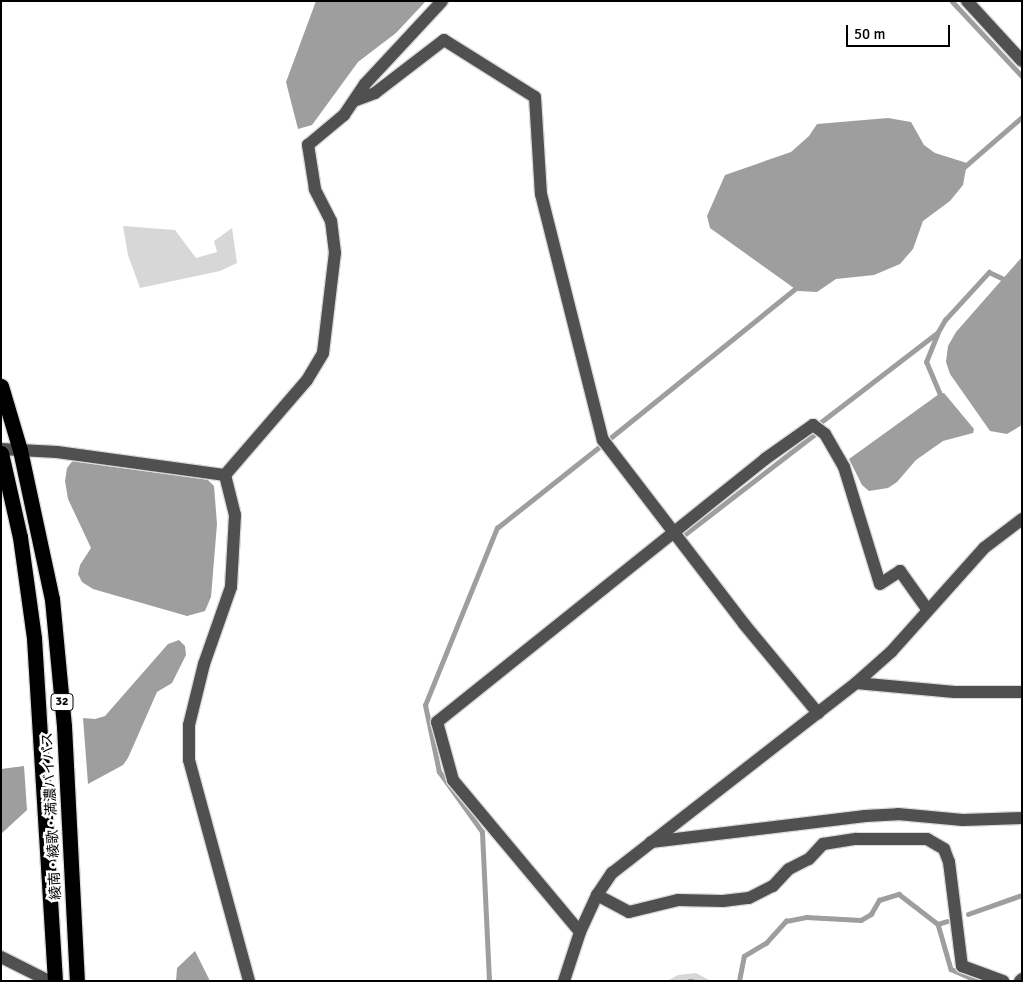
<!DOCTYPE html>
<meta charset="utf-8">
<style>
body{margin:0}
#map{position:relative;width:1023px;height:982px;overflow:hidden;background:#fff;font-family:Signika,"Noto Sans JP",sans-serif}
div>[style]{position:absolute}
.green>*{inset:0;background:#d7d7d7}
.water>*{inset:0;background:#9e9e9e}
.stream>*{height:4.5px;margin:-2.25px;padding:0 2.25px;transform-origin:2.25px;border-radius:2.25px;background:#9e9e9e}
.roads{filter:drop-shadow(1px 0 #dbdbdb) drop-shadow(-1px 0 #dbdbdb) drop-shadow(0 1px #dbdbdb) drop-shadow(0 -1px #dbdbdb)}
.minor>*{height:12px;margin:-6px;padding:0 6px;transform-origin:6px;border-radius:6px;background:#505050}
.highway>*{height:15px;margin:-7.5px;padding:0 7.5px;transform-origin:7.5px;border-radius:7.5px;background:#000}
span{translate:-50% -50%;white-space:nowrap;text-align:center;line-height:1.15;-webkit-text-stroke:5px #fff;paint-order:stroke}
.shield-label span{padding:1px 4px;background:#fff;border:1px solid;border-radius:4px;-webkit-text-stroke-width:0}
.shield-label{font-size:12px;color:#000;font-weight:700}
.street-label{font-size:14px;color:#000}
.frame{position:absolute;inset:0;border:2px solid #000;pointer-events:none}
.scale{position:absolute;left:846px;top:25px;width:104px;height:22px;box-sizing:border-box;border:2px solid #000;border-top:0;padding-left:6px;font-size:15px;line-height:18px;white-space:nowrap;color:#000;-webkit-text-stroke:4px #fff;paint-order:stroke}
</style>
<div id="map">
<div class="green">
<i style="clip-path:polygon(123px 226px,175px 230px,196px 258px,217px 252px,214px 241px,232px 228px,237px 263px,220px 271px,140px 288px,128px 255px)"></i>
<i style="clip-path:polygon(696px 973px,711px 981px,667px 981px,678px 975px)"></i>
</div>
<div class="water">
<i style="clip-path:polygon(316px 1px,426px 1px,396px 33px,358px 62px,312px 125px,298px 129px,286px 82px)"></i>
<i style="clip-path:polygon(888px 118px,911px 122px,924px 145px,935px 153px,967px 163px,963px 185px,950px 201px,923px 221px,913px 249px,900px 264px,874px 275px,836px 279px,817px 292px,798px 291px,710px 228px,707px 216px,725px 175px,791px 152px,809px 136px,817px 124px)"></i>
<i style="clip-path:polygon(1022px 257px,1022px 425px,1007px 434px,990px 431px,950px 374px,946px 362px,948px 346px,956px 332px)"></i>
<i style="clip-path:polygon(944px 393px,974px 429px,973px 433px,943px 441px,916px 460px,897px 482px,888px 488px,869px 491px,862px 485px,849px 459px,939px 394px)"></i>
<i style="clip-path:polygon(74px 459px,207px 479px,214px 486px,217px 524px,211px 597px,205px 611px,187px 616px,93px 589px,82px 582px,78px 574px,80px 565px,91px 548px,68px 499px,65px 481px,67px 468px)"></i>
<i style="clip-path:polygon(179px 640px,185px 646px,186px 655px,172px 683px,157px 692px,128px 758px,123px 765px,88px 784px,83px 718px,95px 719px,105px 716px,168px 644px)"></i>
<i style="clip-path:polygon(24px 766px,27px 810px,1px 834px,1px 769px)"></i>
<i style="clip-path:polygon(195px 951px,210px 981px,176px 981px,177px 968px)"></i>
</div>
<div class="stream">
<i style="left:952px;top:1px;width:103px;rotate:47deg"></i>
<i style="left:962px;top:169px;width:79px;rotate:-40.9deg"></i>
<i style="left:941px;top:397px;width:38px;rotate:-113deg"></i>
<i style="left:926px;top:362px;width:32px;rotate:-68deg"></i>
<i style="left:938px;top:332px;width:14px;rotate:-60deg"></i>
<i style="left:945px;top:320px;width:65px;rotate:-47.5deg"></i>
<i style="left:989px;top:272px;width:19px;rotate:25deg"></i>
<i style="left:821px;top:422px;width:146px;rotate:-37.5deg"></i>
<i style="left:609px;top:439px;width:245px;rotate:-38.9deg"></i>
<i style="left:684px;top:535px;width:164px;rotate:-37.6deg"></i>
<i style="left:968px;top:914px;width:57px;rotate:-19.4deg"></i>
<i style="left:938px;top:924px;width:47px;rotate:73.9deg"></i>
<i style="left:951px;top:969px;width:30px;rotate:24deg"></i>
<i style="left:489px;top:981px;width:149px;rotate:-92.7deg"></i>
<i style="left:482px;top:832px;width:74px;rotate:-125.6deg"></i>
<i style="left:439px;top:772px;width:68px;rotate:-101.8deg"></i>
<i style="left:425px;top:705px;width:191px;rotate:-67.9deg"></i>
<i style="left:497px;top:528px;width:129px;rotate:-38.4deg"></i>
<i style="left:689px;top:981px;width:4px"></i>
<i style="left:739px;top:981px;width:25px;rotate:-79deg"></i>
<i style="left:744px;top:956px;width:26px;rotate:-31deg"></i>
<i style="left:766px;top:943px;width:30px;rotate:-48deg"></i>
<i style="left:786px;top:921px;width:20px;rotate:-11deg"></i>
<i style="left:806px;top:917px;width:55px;rotate:3.1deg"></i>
<i style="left:861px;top:920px;width:12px;rotate:-31deg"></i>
<i style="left:871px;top:914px;width:16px;rotate:-60deg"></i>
<i style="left:879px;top:900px;width:21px;rotate:-17deg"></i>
<i style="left:899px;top:894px;width:49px;rotate:37.6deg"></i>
<i style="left:938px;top:924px;width:9px;rotate:-18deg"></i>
</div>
<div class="roads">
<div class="minor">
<i style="left:967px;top:1px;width:81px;rotate:47.5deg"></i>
<i style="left:356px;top:100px;width:20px;rotate:-20deg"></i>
<i style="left:375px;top:93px;width:87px;rotate:-37.5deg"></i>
<i style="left:444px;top:40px;width:107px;rotate:32.1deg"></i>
<i style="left:535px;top:97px;width:97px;rotate:86.5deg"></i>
<i style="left:541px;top:194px;width:254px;rotate:75.9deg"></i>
<i style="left:603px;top:440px;width:232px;rotate:52.5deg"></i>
<i style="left:744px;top:624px;width:116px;rotate:50.3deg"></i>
<i style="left:1px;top:449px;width:56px;rotate:3.1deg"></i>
<i style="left:57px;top:452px;width:170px;rotate:7.8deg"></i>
<i style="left:225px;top:475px;width:125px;rotate:-49.2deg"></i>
<i style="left:307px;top:380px;width:31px;rotate:-59deg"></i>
<i style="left:323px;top:353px;width:101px;rotate:-83.2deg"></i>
<i style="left:335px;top:253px;width:32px;rotate:-97deg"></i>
<i style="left:331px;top:221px;width:36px;rotate:-117deg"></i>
<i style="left:315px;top:189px;width:45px;rotate:-99deg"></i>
<i style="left:308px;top:145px;width:47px;rotate:-39.8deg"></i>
<i style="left:344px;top:115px;width:37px;rotate:-56deg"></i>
<i style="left:365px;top:84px;width:113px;rotate:-47.1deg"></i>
<i style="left:225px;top:475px;width:41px;rotate:76deg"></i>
<i style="left:235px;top:515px;width:72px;rotate:93.2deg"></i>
<i style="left:231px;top:587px;width:82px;rotate:109.3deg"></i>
<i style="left:204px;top:664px;width:63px;rotate:103.8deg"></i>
<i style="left:189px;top:725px;width:35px;rotate:90deg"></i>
<i style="left:189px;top:760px;width:229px;rotate:74.8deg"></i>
<i style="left:856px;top:683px;width:99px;rotate:5.2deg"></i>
<i style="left:955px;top:692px;width:67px"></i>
<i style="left:651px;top:842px;width:216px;rotate:-6.9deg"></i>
<i style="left:865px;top:816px;width:33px;rotate:-3deg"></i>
<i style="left:898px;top:814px;width:65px;rotate:5.3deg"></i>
<i style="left:963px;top:820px;width:59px;rotate:-1.9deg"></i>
<i style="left:597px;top:895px;width:36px;rotate:28deg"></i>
<i style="left:629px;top:912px;width:50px;rotate:-13.8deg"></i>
<i style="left:678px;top:900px;width:45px;rotate:1.3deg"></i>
<i style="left:723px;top:901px;width:26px;rotate:-7deg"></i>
<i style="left:749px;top:898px;width:27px;rotate:-27deg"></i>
<i style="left:773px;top:886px;width:23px;rotate:-47deg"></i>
<i style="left:789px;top:869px;width:22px;rotate:-27deg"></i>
<i style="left:809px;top:859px;width:21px;rotate:-47deg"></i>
<i style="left:823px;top:844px;width:33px;rotate:-9deg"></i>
<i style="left:856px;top:839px;width:71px"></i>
<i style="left:927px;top:839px;width:20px;rotate:30deg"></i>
<i style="left:944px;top:849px;width:14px;rotate:69deg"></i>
<i style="left:949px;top:862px;width:105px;rotate:82.9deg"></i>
<i style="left:962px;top:966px;width:44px;rotate:20.1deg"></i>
<i style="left:580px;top:932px;width:198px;rotate:-129.9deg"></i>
<i style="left:453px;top:780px;width:60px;rotate:-105.4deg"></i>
<i style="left:437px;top:722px;width:420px;rotate:-38.7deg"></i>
<i style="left:765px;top:459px;width:59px;rotate:-35.3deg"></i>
<i style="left:813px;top:425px;width:15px;rotate:37deg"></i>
<i style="left:825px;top:434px;width:38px;rotate:60deg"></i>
<i style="left:844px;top:467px;width:122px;rotate:72.9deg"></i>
<i style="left:880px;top:584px;width:24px;rotate:-33deg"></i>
<i style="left:900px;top:571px;width:47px;rotate:54.6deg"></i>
<i style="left:1px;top:957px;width:54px;rotate:26.6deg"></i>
<i style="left:564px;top:981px;width:52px;rotate:-71.9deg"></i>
<i style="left:580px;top:932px;width:41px;rotate:-65.3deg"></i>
<i style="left:597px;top:895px;width:27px;rotate:-56deg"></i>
<i style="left:612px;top:873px;width:309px;rotate:-37.9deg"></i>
<i style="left:856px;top:683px;width:47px;rotate:-41.5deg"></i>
<i style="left:891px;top:652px;width:140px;rotate:-48.2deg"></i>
<i style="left:984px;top:548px;width:48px;rotate:-37.3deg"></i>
<i style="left:1020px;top:981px;width:3px;rotate:-45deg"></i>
</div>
<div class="highway">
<i style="left:1px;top:386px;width:67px;rotate:73.5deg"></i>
<i style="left:20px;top:450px;width:152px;rotate:77.9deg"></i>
<i style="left:52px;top:599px;width:128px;rotate:84.6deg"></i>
<i style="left:64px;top:726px;width:255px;rotate:87.1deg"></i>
<i style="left:1px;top:453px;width:86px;rotate:77.3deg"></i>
<i style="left:20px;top:537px;width:102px;rotate:82.1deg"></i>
<i style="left:34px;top:638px;width:344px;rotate:86.5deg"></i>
</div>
</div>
<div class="shield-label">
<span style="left:62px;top:702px">32</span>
</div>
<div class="street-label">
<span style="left:52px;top:816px;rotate:-93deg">綾南・綾歌・満濃バイパス</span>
</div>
<div class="frame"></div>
<div class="scale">50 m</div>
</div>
